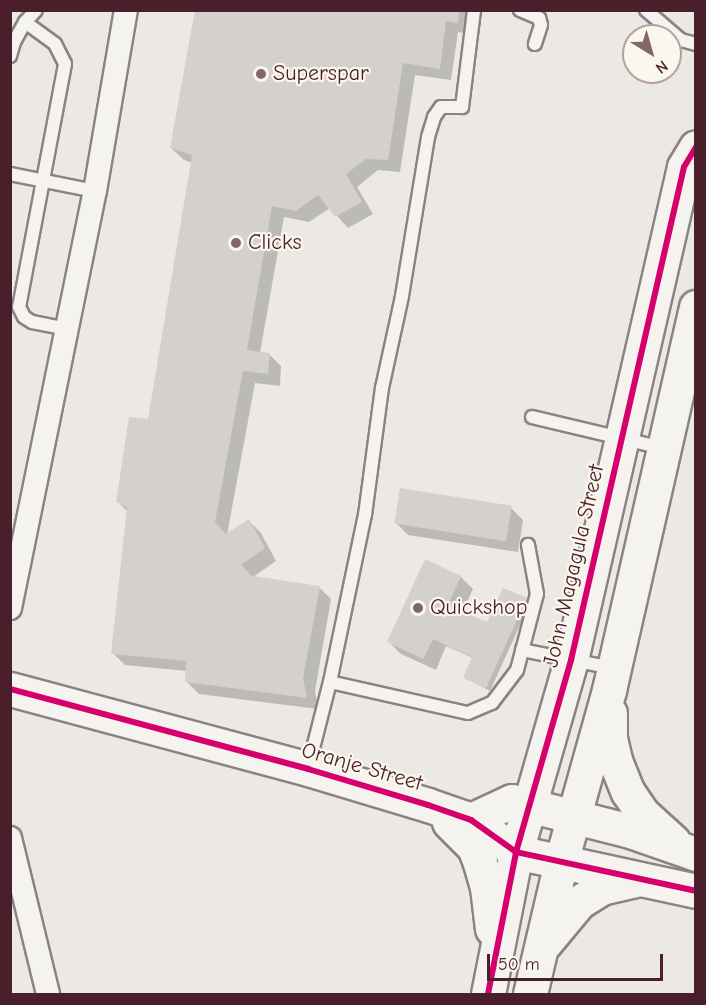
<!DOCTYPE html>
<style>
body{margin:0}
#map{position:relative;width:706px;height:1005px;overflow:hidden;background:#ece9e4;font-family:"Comic Neue",sans-serif}
div>[style]{position:absolute}
.shadow>*{inset:0;background:#0003}
.building>*{inset:0;background:#d4d0cd;transform-origin:0 0}
.roads{filter:drop-shadow(2px 0 #8b8282) drop-shadow(-2px 0 #8b8282) drop-shadow(0 2px #8b8282) drop-shadow(0 -2px #8b8282)}
.lane>*{height:12px;margin:-6px;padding:0 6px;transform-origin:6px;border-radius:6px;background:#f4f3ef}
.street>*{height:22px;margin:-11px;padding:0 11px;transform-origin:11px;border-radius:11px;background:#f4f3ef}
.secondary>*{height:33px;margin:-16.5px;padding:0 16.5px;transform-origin:16.5px;border-radius:16.5px;background:#f4f3ef}
.cycleway>*{height:6px;margin:-3px;padding:0 3px;transform-origin:3px;border-radius:3px;background:#d6006c}
.dots>*{width:16px;height:16px;translate:-50% -50%;box-sizing:border-box;border:3px solid #fbf7ec;border-radius:50%}
span{translate:-50% -50%;white-space:nowrap;text-align:center;line-height:1.15;-webkit-text-stroke:4.5px #fbf7ec;paint-order:stroke}
.poi-label{font-size:22px;color:#4a1f2b}
.left{translate:0 -50%;text-align:left}
.street-label{font-size:22px;color:#4a1f2b}
.frame{position:absolute;inset:0;border:12px solid #4a1f2b;pointer-events:none}
.north{position:absolute;left:622px;top:24px;width:60px;height:60px;box-sizing:border-box;background:#fbf7ec;border:2px solid #b4a19f;border-radius:50%;rotate:143deg;font-size:16px;font-weight:700;line-height:24px;text-align:center;color:#4a1f2b}
.north::after{content:'';display:block;margin:auto;width:21px;height:27px;background:#83666c;clip-path:polygon(50% 0,100% 100%,50% 72%,0 100%)}
.scale{position:absolute;left:487px;top:954px;width:176px;height:27px;box-sizing:border-box;border:3px solid #4a1f2b;border-top:0;padding-left:8px;font-size:18px;line-height:21px;white-space:nowrap;color:#4a1f2b;-webkit-text-stroke:4px #fbf7ec;paint-order:stroke}
</style>
<div id="map">
<div class="shadow">
<i style="clip-path:polygon(196px 10px,474px 10px,470px 34px,458px 32px,451px 80px,415px 75px,400px 172px,378px 170px,357px 187px,373px 214px,348px 228px,330px 208px,309px 222px,284px 217px,260px 353px,269px 354px,281px 366px,280px 386px,255px 383px,227px 535px,249px 521px,261px 533px,276px 561px,253px 577px,319px 587px,331px 599px,315px 691px,318px 709px,199px 694px,187px 682px,187px 671px,125px 665px,113px 653px,128px 512px,117px 501px,149px 421px,192px 163px,184px 160px,171px 148px)"></i>
<i style="clip-path:polygon(511px 508px,523px 520px,518px 552px,408px 535px,396px 523px)"></i>
<i style="clip-path:polygon(461px 577px,473px 589px,462px 613px,488px 624px,526px 600px,530px 603px,490px 691px,464px 677px,473px 658px,446px 646px,436px 670px,401px 654px,389px 642px)"></i>
</div>
<div class="building">
<i style="clip-path:polygon(195px 10px,460px 10px,458px 23px,446px 21px,440px 69px,403px 63px,388px 160px,366px 159px,346px 174px,362px 202px,335px 217px,318px 195px,296px 211px,272px 206px,247px 350px,270px 353px,268px 374px,243px 371px,215px 522px,226px 534px,249px 519px,265px 548px,241px 565px,252px 576px,320px 586px,303px 678px,307px 698px,185px 682px,186px 661px,111px 654px,127px 507px,116px 502px,129px 417px,148px 419px,192px 155px,170px 148px)"></i>
<i style="left:400px;top:488px;width:113px;height:36px;rotate:9deg"></i>
<i style="clip-path:polygon(425px 559px,461px 576px,448px 605px,487px 622px,503px 588px,527px 598px,486px 688px,463px 678px,472px 657px,433px 639px,423px 659px,387px 642px)"></i>
</div>
<div class="roads">
<div class="lane">
<i style="left:520px;top:10px;width:21px;rotate:23deg"></i>
<i style="left:539px;top:18px;width:7px;rotate:74deg"></i>
<i style="left:541px;top:25px;width:20px;rotate:108deg"></i>
<i style="left:646px;top:10px;width:46px;rotate:40.6deg"></i>
<i style="left:681px;top:40px;width:16px;rotate:15deg"></i>
<i style="left:25px;top:22px;width:37px;rotate:36deg"></i>
<i style="left:55px;top:44px;width:22px;rotate:63deg"></i>
<i style="left:65px;top:64px;width:247px;rotate:100.7deg"></i>
<i style="left:19px;top:307px;width:11px;rotate:63deg"></i>
<i style="left:24px;top:317px;width:9px;rotate:32deg"></i>
<i style="left:32px;top:322px;width:37px;rotate:11deg"></i>
<i style="left:10px;top:56px;width:15px;rotate:-74deg"></i>
<i style="left:14px;top:42px;width:23px;rotate:-61deg"></i>
<i style="left:25px;top:22px;width:16px;rotate:-47deg"></i>
<i style="left:10px;top:174px;width:87px;rotate:11.3deg"></i>
<i style="left:532px;top:417px;width:134px;rotate:13.4deg"></i>
<i style="left:522px;top:650px;width:92px;rotate:11.3deg"></i>
<i style="left:330px;top:682px;width:141px;rotate:12.7deg"></i>
<i style="left:468px;top:713px;width:26px;rotate:-23deg"></i>
<i style="left:492px;top:703px;width:41px;rotate:-52.9deg"></i>
<i style="left:517px;top:670px;width:79px;rotate:-75.3deg"></i>
<i style="left:537px;top:594px;width:50px;rotate:-100.4deg"></i>
<i style="left:308px;top:768px;width:89px;rotate:-75.7deg"></i>
<i style="left:330px;top:682px;width:171px;rotate:-78.2deg"></i>
<i style="left:365px;top:515px;width:128px;rotate:-82.4deg"></i>
<i style="left:382px;top:388px;width:94px;rotate:-77.7deg"></i>
<i style="left:402px;top:296px;width:161px;rotate:-80.7deg"></i>
<i style="left:428px;top:137px;width:21px;rotate:-73deg"></i>
<i style="left:434px;top:117px;width:12px;rotate:-55deg"></i>
<i style="left:441px;top:107px;width:21px"></i>
<i style="left:462px;top:107px;width:98px;rotate:-82.9deg"></i>
</div>
<div class="street">
<i style="left:10px;top:608px;width:426px;rotate:-78.5deg"></i>
<i style="left:95px;top:191px;width:184px;rotate:-80.3deg"></i>
<i style="left:10px;top:838px;width:161px;rotate:76.3deg"></i>
</div>
<div class="secondary">
<i style="left:10px;top:689px;width:309px;rotate:15deg"></i>
<i style="left:308px;top:769px;width:125px;rotate:16.7deg"></i>
<i style="left:428px;top:805px;width:46px;rotate:19.2deg"></i>
<i style="left:471px;top:820px;width:55px;rotate:35.4deg"></i>
<i style="left:516px;top:852px;width:184px;rotate:12.2deg"></i>
<i style="left:610px;top:713px;width:25px;rotate:90deg"></i>
<i style="left:610px;top:738px;width:26px;rotate:77deg"></i>
<i style="left:616px;top:763px;width:31px;rotate:68deg"></i>
<i style="left:628px;top:792px;width:25px;rotate:56deg"></i>
<i style="left:642px;top:813px;width:42px;rotate:42.1deg"></i>
<i style="left:471px;top:820px;width:45px;rotate:-24.9deg"></i>
<i style="left:512px;top:801px;width:119px;rotate:14.2deg"></i>
<i style="left:627px;top:830px;width:73px;rotate:19.2deg"></i>
<i style="left:449px;top:822px;width:35px;rotate:45deg"></i>
<i style="left:474px;top:847px;width:17px;rotate:69deg"></i>
<i style="left:480px;top:863px;width:25px;rotate:74deg"></i>
<i style="left:487px;top:887px;width:42px;rotate:83.2deg"></i>
<i style="left:545px;top:943px;width:53px;rotate:-50.3deg"></i>
<i style="left:579px;top:902px;width:26px;rotate:-32deg"></i>
<i style="left:601px;top:888px;width:37px;rotate:-13deg"></i>
<i style="left:488px;top:994px;width:145px;rotate:-78.8deg"></i>
<i style="left:516px;top:852px;width:200px;rotate:-74deg"></i>
<i style="left:571px;top:660px;width:506px;rotate:-77.09deg"></i>
<i style="left:684px;top:167px;width:23px;rotate:-59deg"></i>
<i style="left:530px;top:994px;width:136px;rotate:-76.8deg"></i>
<i style="left:561px;top:862px;width:179px;rotate:-74.4deg"></i>
<i style="left:609px;top:690px;width:393px;rotate:-77.2deg"></i>
</div>
</div>
<div class="cycleway">
<i style="left:10px;top:689px;width:309px;rotate:15deg"></i>
<i style="left:308px;top:769px;width:125px;rotate:16.7deg"></i>
<i style="left:428px;top:805px;width:46px;rotate:19.2deg"></i>
<i style="left:471px;top:820px;width:55px;rotate:35.4deg"></i>
<i style="left:516px;top:852px;width:184px;rotate:12.2deg"></i>
<i style="left:488px;top:994px;width:145px;rotate:-78.8deg"></i>
<i style="left:516px;top:852px;width:200px;rotate:-74deg"></i>
<i style="left:571px;top:660px;width:506px;rotate:-77.09deg"></i>
<i style="left:684px;top:167px;width:23px;rotate:-59deg"></i>
</div>
<div class="dots">
<i style="left:261px;top:74px;background:#83666c"></i>
<i style="left:236px;top:243px;background:#83666c"></i>
<i style="left:418px;top:608px;background:#83666c"></i>
</div>
<div class="poi-label">
<span class="left" style="left:273px;top:74px">Superspar</span>
<span class="left" style="left:248px;top:243px">Clicks</span>
<span class="left" style="left:430px;top:608px">Quickshop</span>
</div>
<div class="street-label">
<span style="left:574px;top:566px;rotate:-77deg">John Magagula Street</span>
<span style="left:362px;top:767px;rotate:16deg">Oranje Street</span>
</div>
<div class="frame"></div>
<div class="north">N</div>
<div class="scale">50 m</div>
</div>
